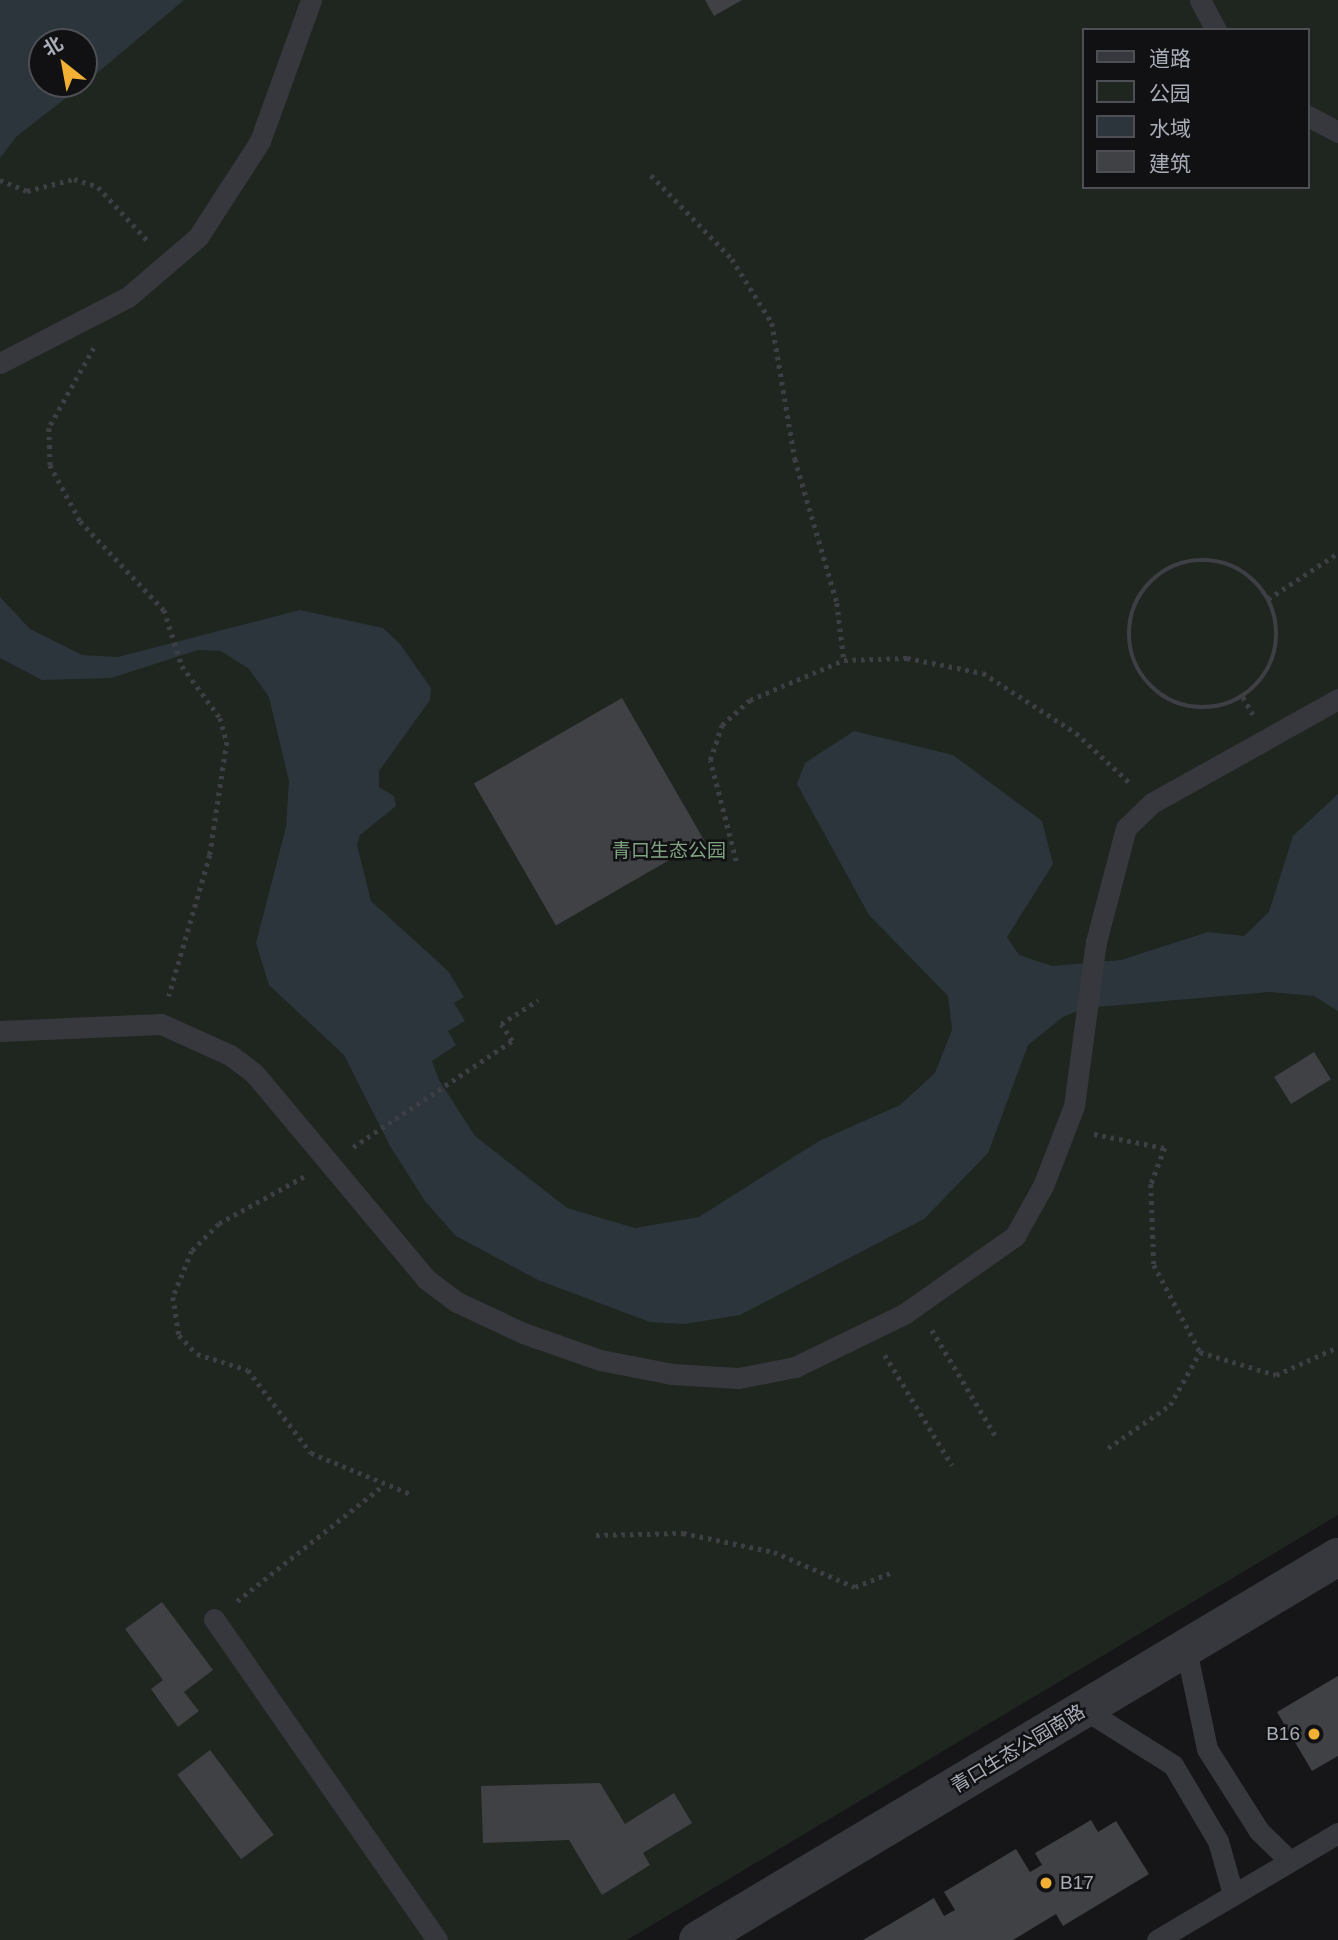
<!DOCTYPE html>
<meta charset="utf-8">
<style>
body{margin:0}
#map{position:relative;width:1338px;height:1940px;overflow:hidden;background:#161618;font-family:Arial,"Noto Sans SC",sans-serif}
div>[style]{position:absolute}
.green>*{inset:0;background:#1e261f}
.water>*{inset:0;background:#2c353c}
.building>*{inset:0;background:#404145;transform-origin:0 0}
.path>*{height:4.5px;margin-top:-2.25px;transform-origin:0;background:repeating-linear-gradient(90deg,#3d3f44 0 3.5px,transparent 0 8.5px)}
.path>.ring{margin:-2.25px;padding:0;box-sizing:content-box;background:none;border:4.5px solid #3d3f44;border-radius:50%}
.service>*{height:21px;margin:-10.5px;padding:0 10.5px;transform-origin:10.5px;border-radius:10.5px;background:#37383d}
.minor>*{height:38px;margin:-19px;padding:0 19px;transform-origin:19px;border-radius:19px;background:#37383d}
.dots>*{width:19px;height:19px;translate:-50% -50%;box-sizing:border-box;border:4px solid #111113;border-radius:50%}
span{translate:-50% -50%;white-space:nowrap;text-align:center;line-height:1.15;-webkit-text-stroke:5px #111113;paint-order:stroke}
.park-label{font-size:19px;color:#7fa381}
.poi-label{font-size:19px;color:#a8adb8}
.right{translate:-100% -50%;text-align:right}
.left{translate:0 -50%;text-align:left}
.street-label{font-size:19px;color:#a8adb8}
.legend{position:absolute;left:1082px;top:28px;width:228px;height:161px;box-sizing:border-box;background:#111113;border:2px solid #4d4f55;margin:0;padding:9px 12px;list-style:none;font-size:21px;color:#a8adb8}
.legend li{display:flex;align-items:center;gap:14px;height:35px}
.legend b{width:35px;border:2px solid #4d4f55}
.north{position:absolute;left:28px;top:28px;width:70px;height:70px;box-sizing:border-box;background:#111113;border:2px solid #4d4f55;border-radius:50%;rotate:329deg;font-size:19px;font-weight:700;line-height:28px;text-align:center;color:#a8adb8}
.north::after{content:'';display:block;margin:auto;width:24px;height:32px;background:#f2b134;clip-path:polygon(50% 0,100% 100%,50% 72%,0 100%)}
</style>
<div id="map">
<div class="green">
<i style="clip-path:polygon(evenodd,0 0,1338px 0,1338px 1515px,627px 1940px,0 1940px,0 0,1084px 30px,1308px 30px,1308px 187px,1084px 187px,1084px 30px,0 0,42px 42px,84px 42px,84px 84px,42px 84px,42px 42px)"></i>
</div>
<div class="water">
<i style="clip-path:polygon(0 0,184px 0,84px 84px,84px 42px,42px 42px,42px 84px,84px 84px,17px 136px,0 158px)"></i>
<i style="clip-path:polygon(0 597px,30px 629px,82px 655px,118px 657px,300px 610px,383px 628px,400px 644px,431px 688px,430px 700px,379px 771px,379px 787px,394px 796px,396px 806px,360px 835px,357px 845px,371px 901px,448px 971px,464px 997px,454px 1003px,465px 1021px,448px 1031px,456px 1045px,432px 1061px,439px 1080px,475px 1136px,567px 1208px,635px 1228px,699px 1217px,819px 1141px,900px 1105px,935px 1073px,952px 1030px,948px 996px,869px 915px,797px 784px,805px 763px,854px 731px,953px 755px,1042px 821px,1053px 864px,1007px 937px,1019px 955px,1052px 966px,1121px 960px,1208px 932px,1244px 936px,1269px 912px,1293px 836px,1338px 794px,1338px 1011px,1314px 996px,1269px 992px,1085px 1008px,1063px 1017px,1028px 1045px,988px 1153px,924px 1219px,740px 1315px,684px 1324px,650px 1322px,538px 1280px,456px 1236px,425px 1201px,390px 1146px,344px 1055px,269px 985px,256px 943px,286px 827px,289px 781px,269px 697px,249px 669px,221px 651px,198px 650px,111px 678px,42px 680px,0 658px)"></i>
</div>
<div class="building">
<i style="clip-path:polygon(705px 0,742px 0,714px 16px)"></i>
<i style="left:622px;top:698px;width:164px;height:171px;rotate:60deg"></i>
<i style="left:1314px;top:1052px;width:32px;height:47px;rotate:58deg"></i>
<i style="clip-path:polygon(162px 1602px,213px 1670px,184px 1692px,199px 1711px,178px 1727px,151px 1689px,163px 1680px,125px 1629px)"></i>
<i style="clip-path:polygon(1338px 1676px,1338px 1756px,1312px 1771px,1277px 1712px)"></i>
<i style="left:210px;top:1750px;width:106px;height:41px;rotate:53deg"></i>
<i style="clip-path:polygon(600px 1783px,625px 1824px,674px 1793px,692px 1823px,643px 1853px,650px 1865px,602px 1895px,569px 1840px,483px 1843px,481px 1786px)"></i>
<i style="clip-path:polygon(1091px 1820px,1098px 1832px,1116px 1821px,1149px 1874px,1063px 1926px,1056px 1914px,1013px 1940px,863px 1940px,934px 1898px,944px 1916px,955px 1910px,944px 1892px,1016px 1849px,1030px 1872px,1042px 1865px,1035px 1853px)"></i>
</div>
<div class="path">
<i style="left:651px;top:175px;width:117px;rotate:46deg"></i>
<i style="left:732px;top:259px;width:75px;rotate:58deg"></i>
<i style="left:772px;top:323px;width:138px;rotate:80.4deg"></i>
<i style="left:795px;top:459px;width:150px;rotate:73.7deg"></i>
<i style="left:837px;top:603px;width:57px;rotate:83deg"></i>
<i style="left:0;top:180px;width:29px;rotate:22deg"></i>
<i style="left:27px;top:191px;width:49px;rotate:-14.3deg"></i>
<i style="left:74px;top:179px;width:25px;rotate:18deg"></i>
<i style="left:98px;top:187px;width:75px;rotate:47.2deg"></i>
<i style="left:94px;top:348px;width:92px;rotate:119.4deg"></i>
<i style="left:49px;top:428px;width:37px;rotate:88deg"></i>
<i style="left:50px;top:465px;width:64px;rotate:61.8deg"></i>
<i style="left:80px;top:521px;width:122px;rotate:46.7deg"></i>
<i style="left:164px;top:610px;width:59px;rotate:72.2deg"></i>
<i style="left:182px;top:666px;width:64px;rotate:53.8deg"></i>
<i style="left:220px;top:718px;width:25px;rotate:74deg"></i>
<i style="left:227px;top:742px;width:114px;rotate:98.6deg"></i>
<i style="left:210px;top:855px;width:147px;rotate:106.2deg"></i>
<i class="ring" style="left:1129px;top:560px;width:143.5px;height:143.5px"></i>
<i style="left:1268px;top:599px;width:84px;rotate:-33.3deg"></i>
<i style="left:1243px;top:697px;width:20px;rotate:60deg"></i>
<i style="left:736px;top:861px;width:104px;rotate:-104.4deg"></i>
<i style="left:710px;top:760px;width:37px;rotate:-71deg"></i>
<i style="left:722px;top:725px;width:38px;rotate:-42deg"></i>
<i style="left:750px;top:700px;width:102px;rotate:-23.1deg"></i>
<i style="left:844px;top:660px;width:63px;rotate:-1.8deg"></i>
<i style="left:907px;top:658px;width:77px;rotate:11.2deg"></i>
<i style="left:983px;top:673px;width:111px;rotate:32.8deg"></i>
<i style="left:1076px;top:733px;width:74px;rotate:42.8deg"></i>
<i style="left:1094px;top:1134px;width:72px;rotate:11.2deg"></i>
<i style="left:1165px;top:1148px;width:39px;rotate:111deg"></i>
<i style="left:1151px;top:1184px;width:81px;rotate:87.9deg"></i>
<i style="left:1154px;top:1265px;width:98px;rotate:62.1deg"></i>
<i style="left:353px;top:1147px;width:191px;rotate:-33.7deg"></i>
<i style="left:512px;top:1041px;width:20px;rotate:-123deg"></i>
<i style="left:501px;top:1024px;width:44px;rotate:-33deg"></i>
<i style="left:304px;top:1177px;width:97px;rotate:151.1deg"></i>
<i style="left:219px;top:1224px;width:38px;rotate:135deg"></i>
<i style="left:192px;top:1251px;width:50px;rotate:112.4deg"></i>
<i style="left:173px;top:1297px;width:38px;rotate:81deg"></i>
<i style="left:179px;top:1335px;width:26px;rotate:47deg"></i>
<i style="left:197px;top:1354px;width:53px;rotate:17.4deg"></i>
<i style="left:248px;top:1370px;width:104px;rotate:52.8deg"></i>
<i style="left:311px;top:1453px;width:108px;rotate:22.3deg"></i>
<i style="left:932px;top:1330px;width:126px;rotate:59deg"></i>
<i style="left:885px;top:1355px;width:129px;rotate:58.7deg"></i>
<i style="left:1108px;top:1448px;width:75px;rotate:-34.7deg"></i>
<i style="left:1170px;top:1405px;width:61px;rotate:-60.5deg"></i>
<i style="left:1200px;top:1352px;width:79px;rotate:16.8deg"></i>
<i style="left:1276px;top:1375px;width:68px;rotate:-24.3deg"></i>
<i style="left:596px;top:1535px;width:87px;rotate:-1.3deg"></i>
<i style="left:683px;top:1533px;width:93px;rotate:11.8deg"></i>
<i style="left:774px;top:1552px;width:88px;rotate:23.4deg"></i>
<i style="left:855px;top:1587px;width:40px;rotate:-22deg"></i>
<i style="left:237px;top:1601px;width:187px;rotate:-38.3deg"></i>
</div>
<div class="service">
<i style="left:1200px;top:0;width:34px;rotate:62deg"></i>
<i style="left:1308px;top:116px;width:34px;rotate:28deg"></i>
<i style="left:0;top:363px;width:144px;rotate:-27.3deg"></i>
<i style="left:128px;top:297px;width:92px;rotate:-40.6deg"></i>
<i style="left:198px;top:237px;width:114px;rotate:-57.1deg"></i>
<i style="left:260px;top:141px;width:150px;rotate:-70.1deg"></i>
<i style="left:0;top:1031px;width:161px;rotate:-2.5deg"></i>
<i style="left:161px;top:1024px;width:76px;rotate:24.2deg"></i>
<i style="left:230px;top:1055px;width:30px;rotate:37deg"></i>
<i style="left:254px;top:1073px;width:268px;rotate:50.1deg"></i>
<i style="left:426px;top:1279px;width:39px;rotate:37deg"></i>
<i style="left:457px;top:1302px;width:73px;rotate:25.2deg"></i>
<i style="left:523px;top:1333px;width:82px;rotate:19.3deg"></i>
<i style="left:600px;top:1360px;width:73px;rotate:11deg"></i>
<i style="left:672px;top:1374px;width:66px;rotate:3.5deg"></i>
<i style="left:738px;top:1378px;width:58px;rotate:-10.9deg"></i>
<i style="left:795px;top:1367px;width:121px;rotate:-25.9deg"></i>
<i style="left:904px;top:1314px;width:136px;rotate:-35.1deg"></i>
<i style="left:1015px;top:1236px;width:57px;rotate:-60.8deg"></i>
<i style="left:1043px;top:1186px;width:86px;rotate:-68.8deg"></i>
<i style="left:1074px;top:1106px;width:165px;rotate:-82.4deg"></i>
<i style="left:1096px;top:942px;width:118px;rotate:-75.3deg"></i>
<i style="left:1126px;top:828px;width:36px;rotate:-44deg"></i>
<i style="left:1152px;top:803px;width:213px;rotate:-29.2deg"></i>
<i style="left:214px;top:1619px;width:391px;rotate:55.2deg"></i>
<i style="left:1186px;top:1649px;width:102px;rotate:78.1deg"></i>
<i style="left:1207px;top:1749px;width:97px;rotate:57.6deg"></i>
<i style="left:1259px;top:1831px;width:43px;rotate:44.1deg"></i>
<i style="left:1084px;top:1709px;width:105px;rotate:32.2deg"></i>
<i style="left:1173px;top:1765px;width:88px;rotate:59.4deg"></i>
<i style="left:1218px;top:1841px;width:55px;rotate:74.2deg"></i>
<i style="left:1157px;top:1940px;width:210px;rotate:-30.6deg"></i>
</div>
<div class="minor">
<i style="left:698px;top:1940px;width:746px;rotate:-30.9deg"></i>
</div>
<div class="dots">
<i style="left:1314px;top:1734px;background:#f2b134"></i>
<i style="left:1046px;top:1883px;background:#f2b134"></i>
</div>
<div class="park-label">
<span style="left:669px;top:851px">青口生态公园</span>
</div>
<div class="poi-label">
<span class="right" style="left:1300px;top:1734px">B16</span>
<span class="left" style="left:1060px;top:1883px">B17</span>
</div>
<div class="street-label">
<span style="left:1018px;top:1749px;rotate:-31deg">青口生态公园南路</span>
</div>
<ul class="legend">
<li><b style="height:9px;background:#37383d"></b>道路</li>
<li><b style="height:19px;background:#1e261f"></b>公园</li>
<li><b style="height:19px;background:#2c353c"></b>水域</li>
<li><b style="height:19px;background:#404145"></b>建筑</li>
</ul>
<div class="north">北</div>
</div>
